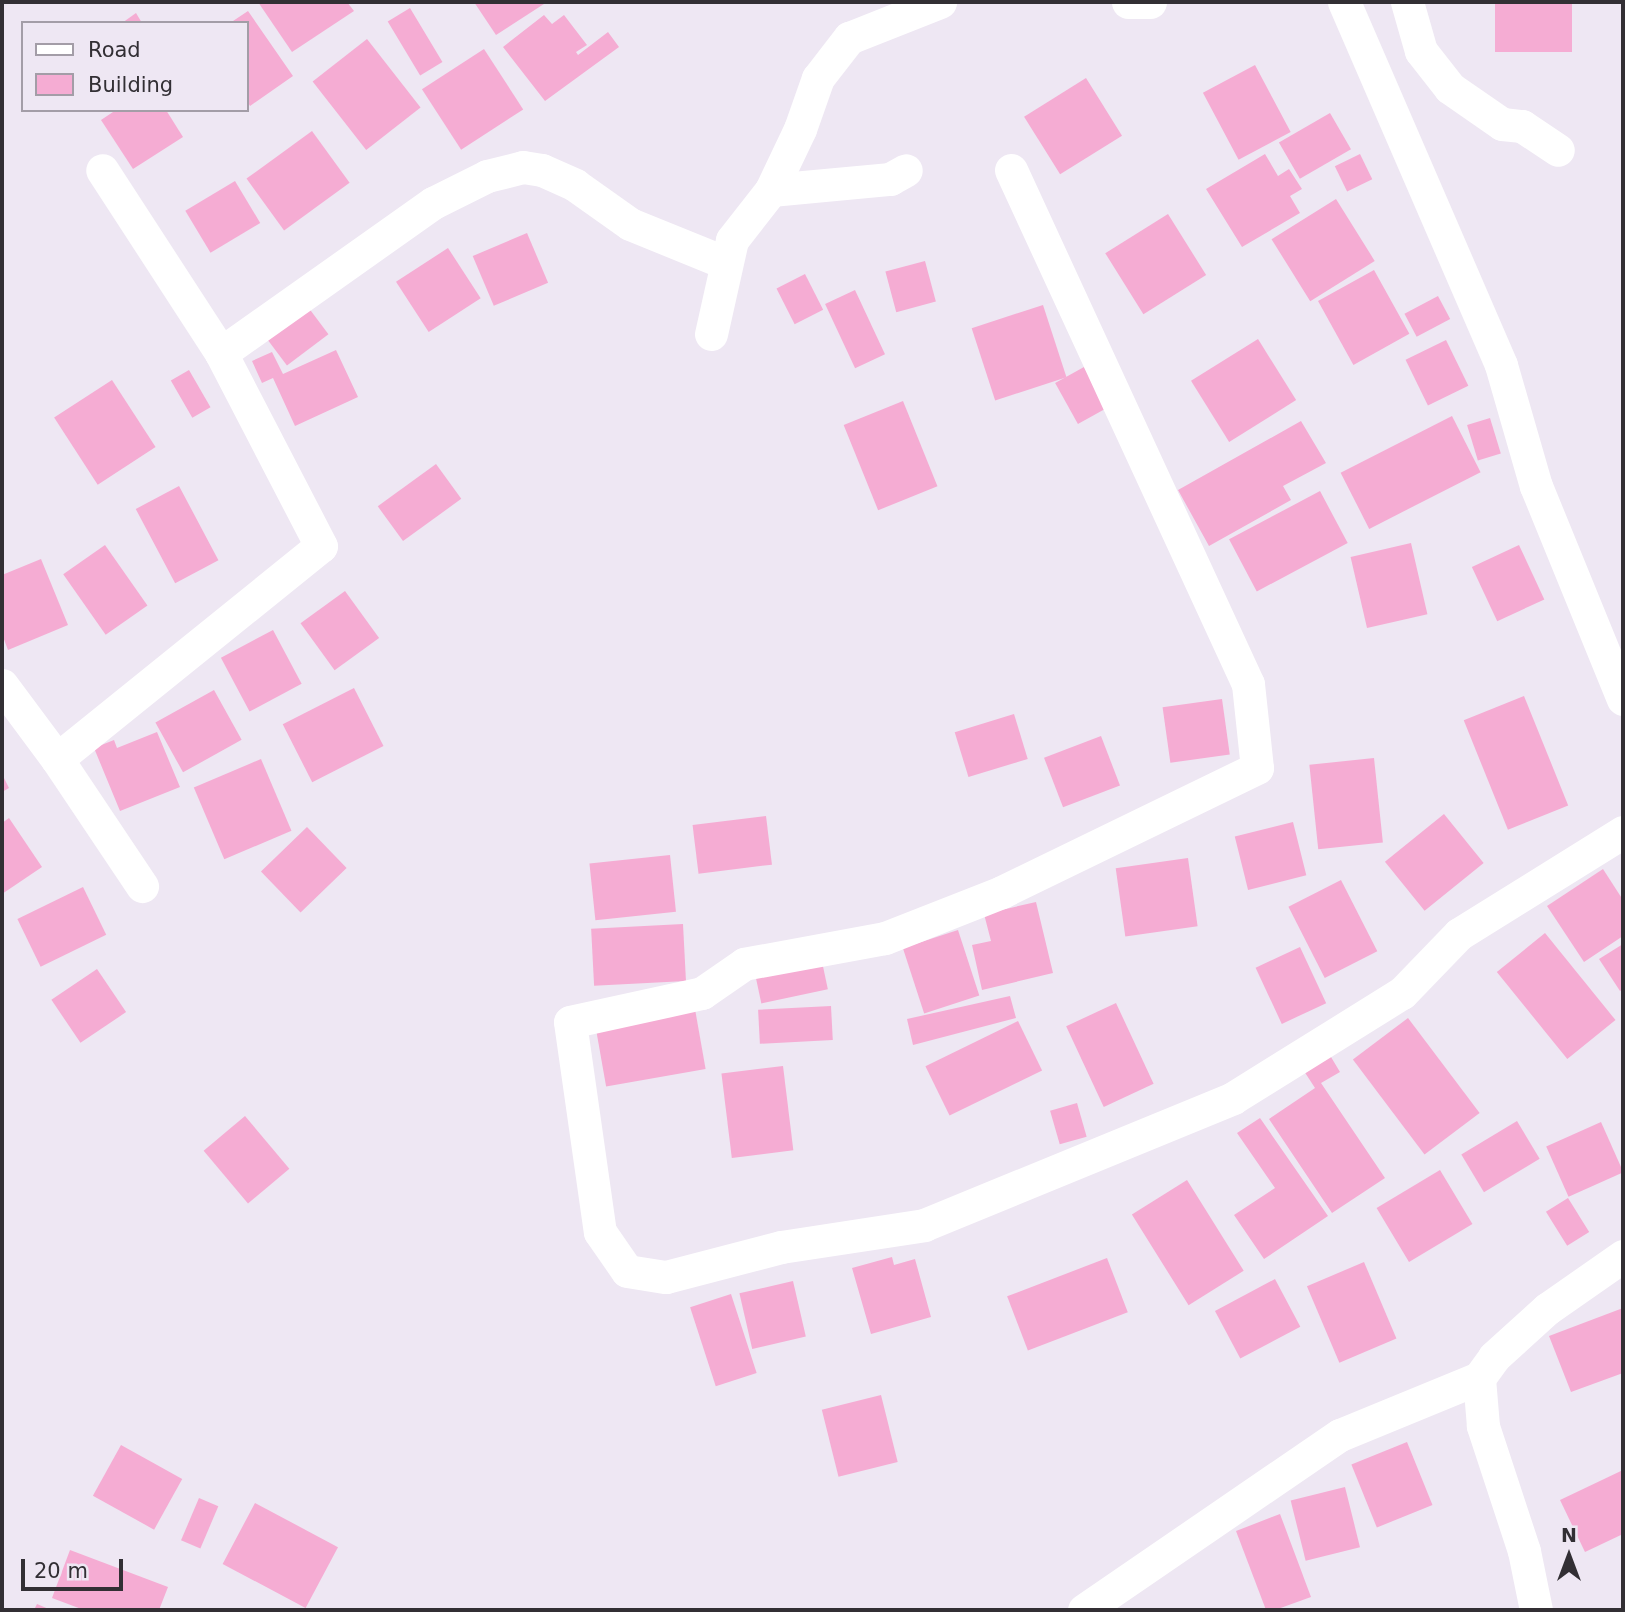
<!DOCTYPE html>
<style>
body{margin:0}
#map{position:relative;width:1625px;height:1612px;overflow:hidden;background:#eee7f3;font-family:"DejaVu Sans",sans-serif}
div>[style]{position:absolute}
.building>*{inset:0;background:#f5acd3;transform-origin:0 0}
.street>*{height:33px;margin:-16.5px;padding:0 16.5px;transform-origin:16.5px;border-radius:16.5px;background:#fff}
span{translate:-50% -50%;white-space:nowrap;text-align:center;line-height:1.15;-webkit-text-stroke:7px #eee7f3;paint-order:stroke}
.frame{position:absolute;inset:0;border:4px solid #322f34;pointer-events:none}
.legend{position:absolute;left:21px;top:21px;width:228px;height:91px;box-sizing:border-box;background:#eee7f3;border:2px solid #a39da7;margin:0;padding:9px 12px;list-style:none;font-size:21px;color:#322f34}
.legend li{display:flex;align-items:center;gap:14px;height:35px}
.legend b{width:35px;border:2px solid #a39da7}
.north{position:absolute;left:1534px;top:1521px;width:70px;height:70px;-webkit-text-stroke:5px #eee7f3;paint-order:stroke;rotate:0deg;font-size:19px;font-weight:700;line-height:28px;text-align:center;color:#322f34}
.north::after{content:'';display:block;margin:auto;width:24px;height:32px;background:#322f34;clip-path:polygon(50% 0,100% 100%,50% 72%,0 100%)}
.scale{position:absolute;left:21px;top:1559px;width:102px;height:32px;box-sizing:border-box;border:4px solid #322f34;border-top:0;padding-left:9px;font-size:21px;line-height:24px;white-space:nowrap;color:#322f34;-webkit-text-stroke:5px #eee7f3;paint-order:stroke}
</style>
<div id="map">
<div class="building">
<i style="clip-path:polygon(258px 2px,347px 2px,354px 11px,292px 52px)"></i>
<i style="clip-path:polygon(474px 2px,547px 2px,496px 35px)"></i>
<i style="left:1495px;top:2px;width:77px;height:50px"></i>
<i style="left:410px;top:8px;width:63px;height:26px;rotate:59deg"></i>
<i style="clip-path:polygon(248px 11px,293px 76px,250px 106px,247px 101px,247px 23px,230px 23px)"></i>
<i style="clip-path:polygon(136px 13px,142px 23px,122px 23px)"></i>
<i style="clip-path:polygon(544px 15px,552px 24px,564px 15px,587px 45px,576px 52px,578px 55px,608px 32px,619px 47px,545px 101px,503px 47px)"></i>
<i style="left:367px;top:39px;width:87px;height:69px;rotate:52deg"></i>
<i style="left:484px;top:49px;width:72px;height:74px;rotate:57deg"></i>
<i style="left:1255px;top:65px;width:76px;height:59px;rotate:62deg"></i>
<i style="left:1086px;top:78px;width:68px;height:73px;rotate:58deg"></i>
<i style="clip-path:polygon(116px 110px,166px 110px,183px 137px,133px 169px,101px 120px)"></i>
<i style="left:1330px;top:113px;width:42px;height:59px;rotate:60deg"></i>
<i style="left:312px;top:131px;width:64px;height:81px;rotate:54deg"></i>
<i style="clip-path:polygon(1265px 154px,1278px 176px,1289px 169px,1302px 189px,1290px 196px,1300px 213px,1242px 247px,1206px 189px)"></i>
<i style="left:1360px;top:154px;width:28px;height:28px;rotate:64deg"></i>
<i style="left:235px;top:181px;width:49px;height:58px;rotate:59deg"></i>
<i style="left:1336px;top:199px;width:73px;height:76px;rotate:58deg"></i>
<i style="left:1168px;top:214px;width:72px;height:74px;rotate:58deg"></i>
<i style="left:527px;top:233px;width:54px;height:59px;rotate:67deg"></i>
<i style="left:448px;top:248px;width:60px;height:62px;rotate:57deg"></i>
<i style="left:925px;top:261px;width:42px;height:41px;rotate:75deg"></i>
<i style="left:1374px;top:270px;width:73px;height:64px;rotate:61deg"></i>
<i style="left:805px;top:274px;width:40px;height:32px;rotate:63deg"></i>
<i style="left:855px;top:290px;width:71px;height:33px;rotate:65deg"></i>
<i style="left:1438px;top:296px;width:26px;height:38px;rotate:62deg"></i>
<i style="left:1043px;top:305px;width:76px;height:75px;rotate:72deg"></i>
<i style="left:308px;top:307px;width:34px;height:52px;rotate:53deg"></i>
<i style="left:1258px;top:339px;width:72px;height:79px;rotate:58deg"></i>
<i style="left:1446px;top:340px;width:51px;height:45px;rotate:64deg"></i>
<i style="clip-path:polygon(336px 350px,358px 397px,295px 426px,273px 378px,262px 383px,252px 361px,272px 352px,283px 374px)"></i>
<i style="left:1084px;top:367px;width:47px;height:33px;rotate:61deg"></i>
<i style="left:189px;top:370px;width:43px;height:21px;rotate:60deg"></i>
<i style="left:112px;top:380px;width:80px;height:69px;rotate:57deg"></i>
<i style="left:903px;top:401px;width:92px;height:64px;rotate:68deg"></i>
<i style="left:1452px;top:416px;width:63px;height:125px;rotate:63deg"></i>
<i style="left:1490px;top:418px;width:37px;height:24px;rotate:73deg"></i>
<i style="clip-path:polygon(1301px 421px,1326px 463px,1283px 486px,1291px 500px,1209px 546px,1178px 490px)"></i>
<i style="left:436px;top:464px;width:43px;height:72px;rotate:54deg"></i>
<i style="left:179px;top:486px;width:84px;height:49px;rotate:62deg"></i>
<i style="left:1320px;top:491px;width:59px;height:103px;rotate:62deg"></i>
<i style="left:1411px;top:543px;width:73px;height:62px;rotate:77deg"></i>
<i style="left:105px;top:545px;width:74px;height:51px;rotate:55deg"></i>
<i style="left:1519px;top:545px;width:60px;height:52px;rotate:65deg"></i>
<i style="clip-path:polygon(41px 559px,68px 625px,8px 650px,2px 634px,2px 575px)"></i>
<i style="left:345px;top:591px;width:58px;height:55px;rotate:54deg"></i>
<i style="left:273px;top:630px;width:61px;height:59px;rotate:62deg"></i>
<i style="left:354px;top:688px;width:65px;height:80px;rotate:63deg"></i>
<i style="left:214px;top:690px;width:57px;height:67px;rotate:61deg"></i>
<i style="left:1524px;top:696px;width:118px;height:65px;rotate:68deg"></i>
<i style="left:1222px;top:699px;width:56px;height:60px;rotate:82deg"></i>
<i style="left:1014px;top:714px;width:47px;height:62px;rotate:73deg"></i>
<i style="clip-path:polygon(157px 732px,180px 787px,120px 811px,94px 748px,114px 740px,117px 748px)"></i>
<i style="left:1101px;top:736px;width:53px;height:61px;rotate:69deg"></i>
<i style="left:1374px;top:758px;width:85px;height:65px;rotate:84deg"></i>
<i style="left:261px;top:759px;width:78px;height:73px;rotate:67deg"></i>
<i style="clip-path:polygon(2px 774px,9px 788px,2px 792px)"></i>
<i style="left:1444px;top:814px;width:63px;height:76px;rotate:51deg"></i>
<i style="left:766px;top:816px;width:49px;height:74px;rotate:83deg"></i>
<i style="clip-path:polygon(9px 818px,42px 867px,2px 894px,2px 823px)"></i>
<i style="left:1293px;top:822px;width:55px;height:60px;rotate:76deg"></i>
<i style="left:307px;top:827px;width:57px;height:64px;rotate:46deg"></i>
<i style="left:670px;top:855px;width:57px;height:81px;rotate:84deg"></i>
<i style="left:1188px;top:858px;width:69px;height:73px;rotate:82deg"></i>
<i style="clip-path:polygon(1603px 869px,1623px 900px,1623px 936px,1584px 962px,1547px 906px)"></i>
<i style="left:1341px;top:880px;width:80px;height:59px;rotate:63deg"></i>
<i style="left:83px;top:887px;width:53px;height:73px;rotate:64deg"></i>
<i style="clip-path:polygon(1036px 902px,1053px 973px,982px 990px,972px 945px,991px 941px,984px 914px)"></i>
<i style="left:683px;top:924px;width:57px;height:92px;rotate:87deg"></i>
<i style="left:958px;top:930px;width:69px;height:58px;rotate:72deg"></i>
<i style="left:1545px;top:933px;width:112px;height:62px;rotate:51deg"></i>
<i style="clip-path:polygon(1623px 944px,1623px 989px,1620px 991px,1599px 959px)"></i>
<i style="left:1300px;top:947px;width:62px;height:49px;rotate:65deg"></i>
<i style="left:821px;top:957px;width:33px;height:68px;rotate:78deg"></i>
<i style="left:97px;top:969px;width:52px;height:55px;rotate:56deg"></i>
<i style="clip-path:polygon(1010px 996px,1016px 1018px,913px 1045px,907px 1019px)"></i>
<i style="left:1116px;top:1003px;width:89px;height:55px;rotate:65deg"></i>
<i style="left:831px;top:1006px;width:34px;height:73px;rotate:87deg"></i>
<i style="left:695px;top:1009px;width:61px;height:101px;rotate:80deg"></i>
<i style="left:1408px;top:1018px;width:119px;height:69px;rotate:53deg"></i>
<i style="left:1018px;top:1021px;width:55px;height:103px;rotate:64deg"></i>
<i style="clip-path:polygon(1328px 1052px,1340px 1072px,1321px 1083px,1385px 1178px,1332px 1213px,1269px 1119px,1315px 1088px,1302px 1068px)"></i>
<i style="left:783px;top:1066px;width:85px;height:62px;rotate:83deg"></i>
<i style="left:1077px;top:1103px;width:35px;height:28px;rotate:74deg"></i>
<i style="left:245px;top:1116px;width:69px;height:54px;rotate:50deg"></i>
<i style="clip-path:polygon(1260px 1118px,1328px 1216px,1264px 1259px,1234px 1215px,1275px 1188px,1237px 1133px)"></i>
<i style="left:1517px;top:1121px;width:44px;height:65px;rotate:59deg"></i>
<i style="left:1601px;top:1122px;width:55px;height:60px;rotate:66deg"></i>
<i style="left:1440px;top:1170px;width:63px;height:74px;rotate:59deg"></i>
<i style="left:1187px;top:1180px;width:107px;height:65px;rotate:58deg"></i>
<i style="left:1568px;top:1198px;width:40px;height:26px;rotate:58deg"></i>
<i style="clip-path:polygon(892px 1257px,894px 1265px,915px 1259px,931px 1317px,871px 1334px,852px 1268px)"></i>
<i style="left:1107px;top:1258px;width:58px;height:107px;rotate:69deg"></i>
<i style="left:1364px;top:1262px;width:83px;height:62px;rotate:67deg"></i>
<i style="left:1275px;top:1279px;width:54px;height:68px;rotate:62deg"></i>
<i style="left:793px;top:1281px;width:57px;height:55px;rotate:77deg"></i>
<i style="left:731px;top:1294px;width:83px;height:43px;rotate:72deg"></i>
<i style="clip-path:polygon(1623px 1308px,1623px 1373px,1571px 1392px,1549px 1336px)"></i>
<i style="left:881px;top:1395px;width:69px;height:61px;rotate:76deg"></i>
<i style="left:1407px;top:1442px;width:68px;height:60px;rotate:68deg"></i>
<i style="left:121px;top:1445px;width:70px;height:58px;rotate:29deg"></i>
<i style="clip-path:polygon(1623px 1470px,1623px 1534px,1585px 1552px,1560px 1500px)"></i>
<i style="left:1345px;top:1487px;width:62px;height:56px;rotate:76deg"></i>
<i style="left:199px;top:1498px;width:21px;height:46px;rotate:23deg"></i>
<i style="left:255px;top:1503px;width:94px;height:69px;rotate:28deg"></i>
<i style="clip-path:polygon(1280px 1514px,1311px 1597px,1275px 1610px,1266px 1610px,1236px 1531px)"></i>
<i style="clip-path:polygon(70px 1550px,168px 1587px,159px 1610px,84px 1610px,52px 1598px)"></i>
<i style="clip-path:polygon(37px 1604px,51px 1610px,34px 1610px)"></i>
</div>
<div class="street">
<i style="left:1128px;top:2px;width:22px"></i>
<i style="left:1344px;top:2px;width:395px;rotate:66.6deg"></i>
<i style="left:1501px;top:365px;width:126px;rotate:73.9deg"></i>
<i style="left:1536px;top:486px;width:230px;rotate:67.8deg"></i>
<i style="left:1407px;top:2px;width:51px;rotate:74.1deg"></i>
<i style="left:1421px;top:51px;width:47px;rotate:51.9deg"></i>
<i style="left:1450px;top:88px;width:63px;rotate:34.7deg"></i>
<i style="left:1502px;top:124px;width:20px;rotate:6deg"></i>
<i style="left:1522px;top:126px;width:43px;rotate:33.7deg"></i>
<i style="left:1011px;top:170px;width:566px;rotate:65.25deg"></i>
<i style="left:1248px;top:684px;width:84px;rotate:83.9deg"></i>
<i style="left:1257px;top:768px;width:284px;rotate:154.1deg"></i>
<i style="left:1002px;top:892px;width:126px;rotate:158.5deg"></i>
<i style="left:885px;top:938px;width:143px;rotate:169.6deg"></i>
<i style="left:744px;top:964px;width:51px;rotate:145.4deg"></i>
<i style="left:702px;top:993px;width:135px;rotate:167.6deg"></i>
<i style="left:570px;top:1022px;width:212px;rotate:81.9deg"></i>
<i style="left:600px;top:1232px;width:47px;rotate:55.3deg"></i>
<i style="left:627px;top:1271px;width:39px;rotate:9deg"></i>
<i style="left:666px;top:1277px;width:119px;rotate:-14.6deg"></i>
<i style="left:781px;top:1247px;width:145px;rotate:-8.7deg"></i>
<i style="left:924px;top:1225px;width:334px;rotate:-22.3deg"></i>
<i style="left:1233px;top:1098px;width:199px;rotate:-31.9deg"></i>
<i style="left:1402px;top:993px;width:82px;rotate:-46deg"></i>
<i style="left:1459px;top:934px;width:193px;rotate:-31.9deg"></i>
<i style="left:771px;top:190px;width:120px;rotate:-5.3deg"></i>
<i style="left:890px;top:179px;width:18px;rotate:-29deg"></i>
<i style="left:711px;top:334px;width:96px;rotate:-77.4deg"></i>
<i style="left:732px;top:240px;width:63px;rotate:-52deg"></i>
<i style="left:771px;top:190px;width:68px;rotate:-64.6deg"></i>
<i style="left:800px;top:129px;width:54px;rotate:-70.6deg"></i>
<i style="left:818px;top:78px;width:51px;rotate:-52.2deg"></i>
<i style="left:849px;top:38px;width:98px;rotate:-21.6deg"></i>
<i style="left:221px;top:353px;width:260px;rotate:-35.3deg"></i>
<i style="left:433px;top:203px;width:60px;rotate:-26.6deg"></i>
<i style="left:487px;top:176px;width:37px;rotate:-14deg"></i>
<i style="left:523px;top:167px;width:19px;rotate:9deg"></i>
<i style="left:542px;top:170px;width:36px;rotate:24deg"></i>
<i style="left:575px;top:185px;width:67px;rotate:35.3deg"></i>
<i style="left:630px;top:224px;width:104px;rotate:22.1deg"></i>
<i style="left:2px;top:685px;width:92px;rotate:53.4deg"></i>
<i style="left:57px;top:759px;width:153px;rotate:56.2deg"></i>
<i style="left:57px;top:759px;width:339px;rotate:-38.9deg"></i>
<i style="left:321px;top:546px;width:217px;rotate:-117.4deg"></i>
<i style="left:221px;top:353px;width:218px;rotate:-123deg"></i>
<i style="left:1084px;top:1610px;width:310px;rotate:-34.4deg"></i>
<i style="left:1340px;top:1435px;width:150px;rotate:-22.3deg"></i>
<i style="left:1536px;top:1610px;width:60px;rotate:-101.5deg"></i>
<i style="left:1524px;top:1551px;width:132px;rotate:-108.2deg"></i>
<i style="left:1483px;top:1426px;width:48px;rotate:-94.8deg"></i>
<i style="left:1479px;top:1378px;width:26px;rotate:-54deg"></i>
<i style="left:1494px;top:1357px;width:72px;rotate:-42.2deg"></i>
<i style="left:1547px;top:1309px;width:93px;rotate:-34.9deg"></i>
</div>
<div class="frame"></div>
<ul class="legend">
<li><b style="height:9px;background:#fff"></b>Road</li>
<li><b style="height:19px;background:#f5acd3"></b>Building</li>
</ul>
<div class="north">N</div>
<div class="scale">20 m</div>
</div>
